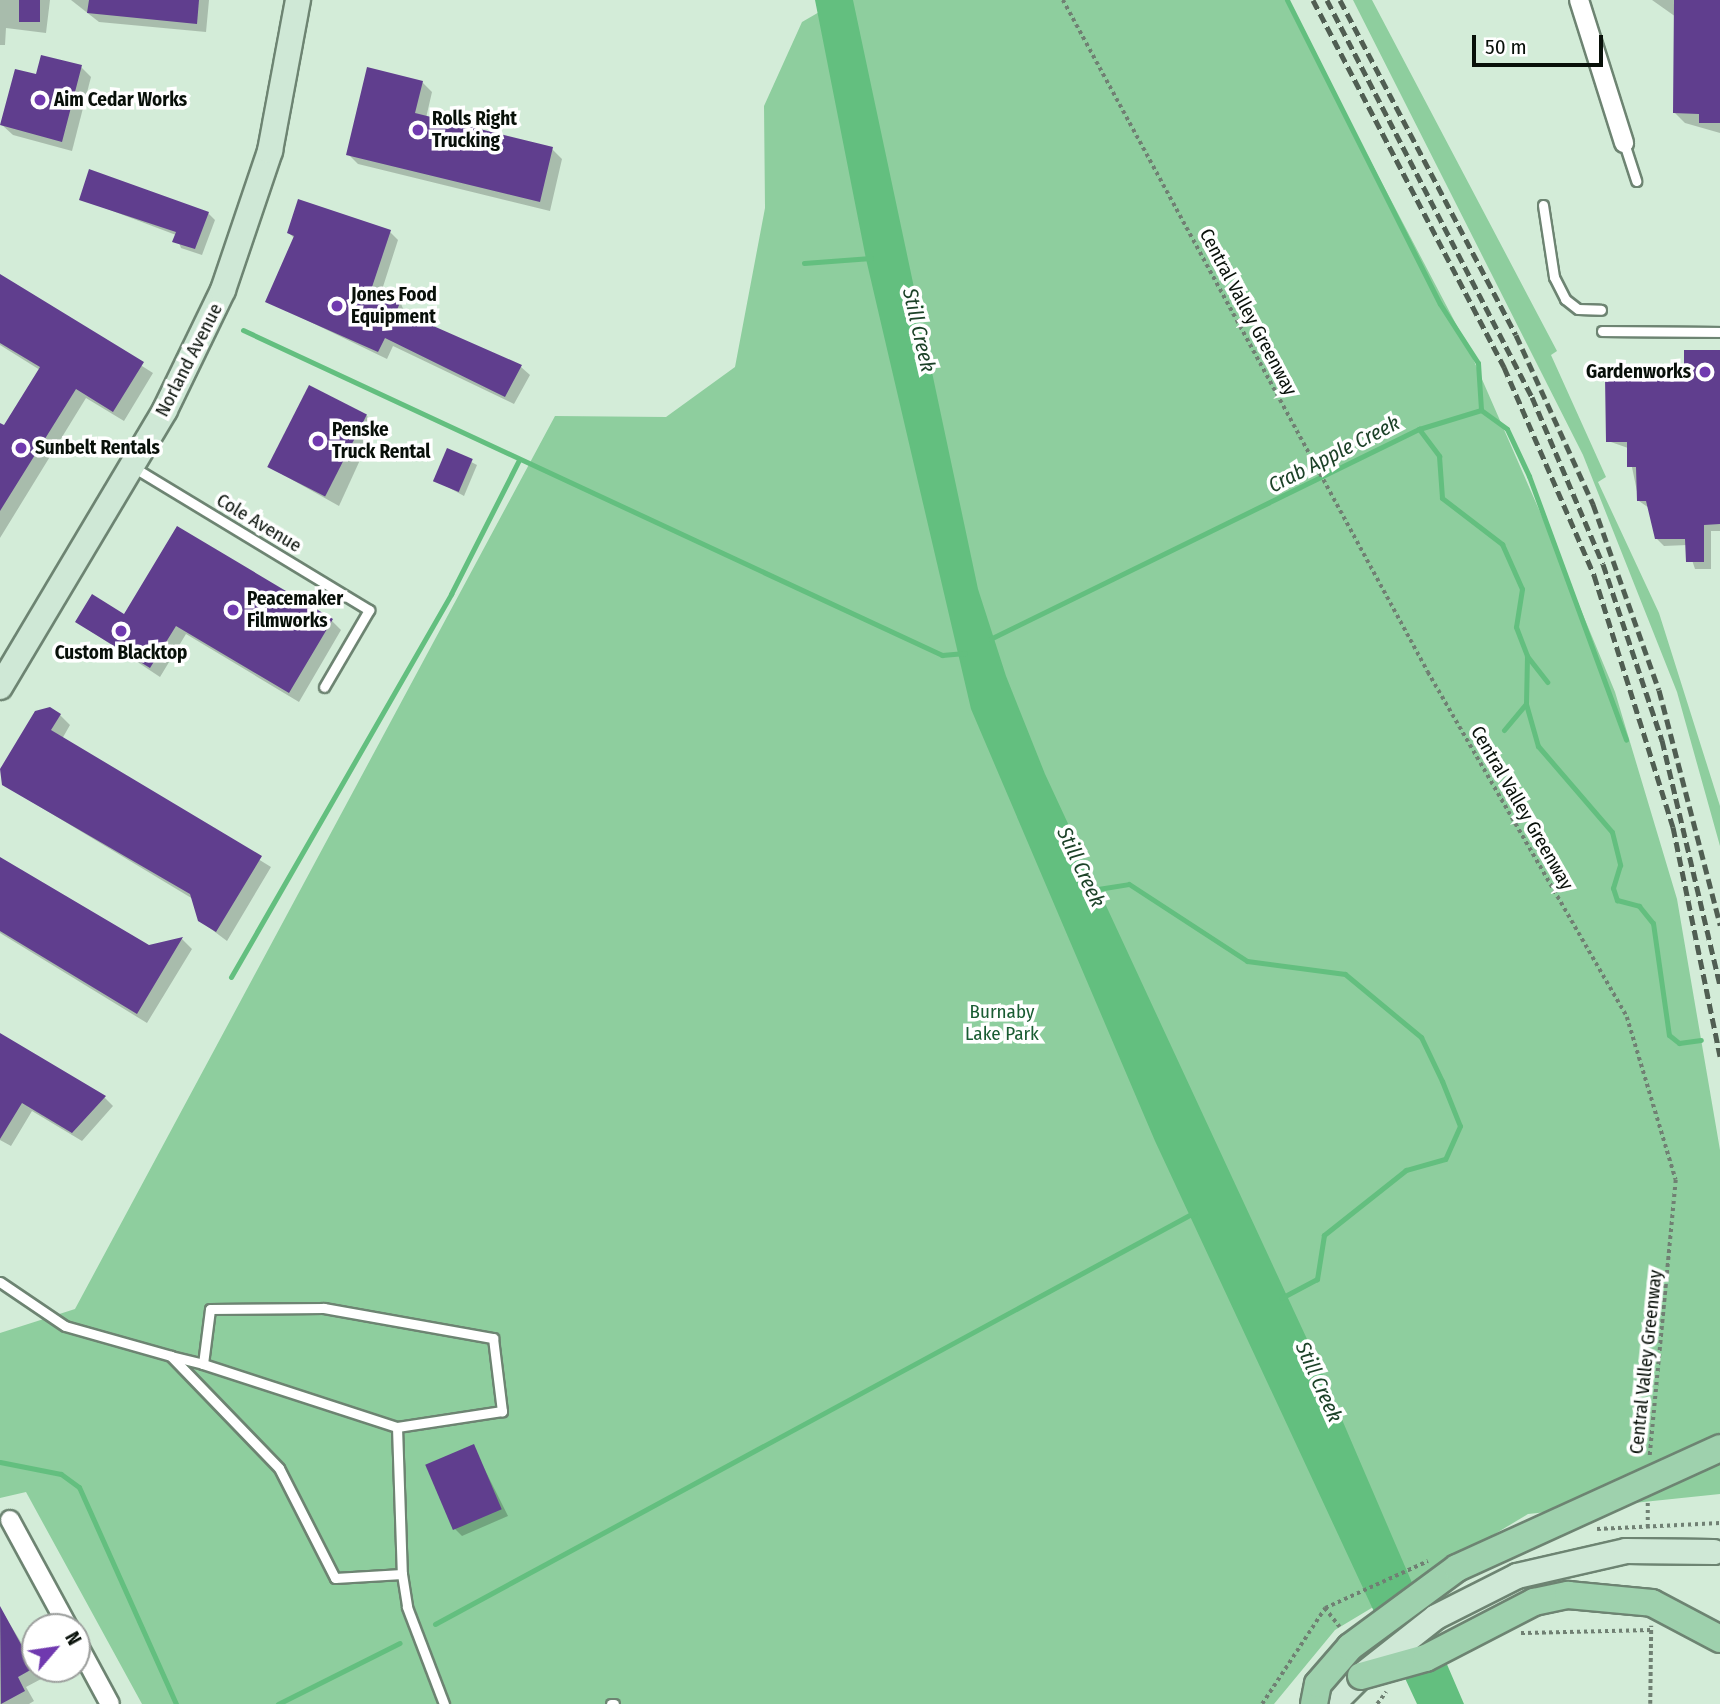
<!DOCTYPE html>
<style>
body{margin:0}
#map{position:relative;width:1720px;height:1704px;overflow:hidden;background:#d3ecd8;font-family:"Fira Sans Condensed",sans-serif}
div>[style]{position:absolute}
.green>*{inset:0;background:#8ece9e}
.water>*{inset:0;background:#63bf7f}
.shadow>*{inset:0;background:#0003}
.stream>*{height:5px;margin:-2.5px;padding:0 2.5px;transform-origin:2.5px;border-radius:2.5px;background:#63bf7f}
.building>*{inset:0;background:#603e8e;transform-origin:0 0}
.path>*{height:3.5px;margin-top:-1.75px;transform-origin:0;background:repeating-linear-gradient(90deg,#708073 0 3.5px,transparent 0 7px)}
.roads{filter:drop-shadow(2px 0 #6d8472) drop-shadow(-2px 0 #6d8472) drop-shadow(0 2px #6d8472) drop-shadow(0 -2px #6d8472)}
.lane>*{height:9px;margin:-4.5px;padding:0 4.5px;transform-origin:4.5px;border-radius:4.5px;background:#fff}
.street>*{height:18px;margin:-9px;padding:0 9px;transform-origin:9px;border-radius:9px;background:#fff}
.secondary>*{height:24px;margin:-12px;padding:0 12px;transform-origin:12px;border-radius:12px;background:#cfe8d6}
.rail>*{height:5px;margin-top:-2.5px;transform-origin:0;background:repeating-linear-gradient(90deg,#505e52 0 10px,transparent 0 15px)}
.path-bridge>*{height:3.5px;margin-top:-1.75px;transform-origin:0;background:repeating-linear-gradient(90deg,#708073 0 3.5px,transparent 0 7px)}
.bridges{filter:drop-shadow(2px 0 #6d8472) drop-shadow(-2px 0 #6d8472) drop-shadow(0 2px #6d8472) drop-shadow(0 -2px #6d8472)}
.secondary-bridge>*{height:24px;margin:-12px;padding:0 12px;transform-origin:12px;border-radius:12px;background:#cfe8d6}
.primary-bridge>*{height:26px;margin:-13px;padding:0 13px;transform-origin:13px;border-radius:13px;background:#9ed1ad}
.dots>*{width:19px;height:19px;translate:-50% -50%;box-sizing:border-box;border:4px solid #fff;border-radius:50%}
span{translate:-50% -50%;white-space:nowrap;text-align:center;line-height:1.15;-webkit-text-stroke:7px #fff;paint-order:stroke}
.poi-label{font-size:19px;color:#081009;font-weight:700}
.left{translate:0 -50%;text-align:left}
.right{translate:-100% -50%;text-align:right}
.street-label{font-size:19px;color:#081009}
.park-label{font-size:19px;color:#195c32}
.water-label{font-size:21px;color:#1c4228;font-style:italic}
.north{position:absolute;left:21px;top:1613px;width:70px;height:70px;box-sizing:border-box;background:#fff;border:2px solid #9c9f9d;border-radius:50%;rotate:61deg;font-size:19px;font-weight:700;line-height:28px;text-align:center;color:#081009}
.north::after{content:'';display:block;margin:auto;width:24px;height:32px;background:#7039af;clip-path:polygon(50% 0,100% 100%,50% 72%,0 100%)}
.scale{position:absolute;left:1472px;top:35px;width:131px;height:32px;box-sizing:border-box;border:4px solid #081009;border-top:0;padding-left:9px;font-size:21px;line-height:24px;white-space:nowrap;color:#081009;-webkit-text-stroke:5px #fff;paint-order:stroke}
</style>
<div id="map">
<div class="green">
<i style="clip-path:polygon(840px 0,1286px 0,1467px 345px,1547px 528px,1615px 692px,1677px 899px,1720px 1150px,1720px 1494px,1528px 1514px,1335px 1630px,1274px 1704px,142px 1704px,26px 1492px,0 1498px,0 1333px,75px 1309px,555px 416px,666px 417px,735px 367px,765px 208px,764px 106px,802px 22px)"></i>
<i style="clip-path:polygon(1353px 0,1372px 0,1557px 351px,1551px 355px,1606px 477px,1598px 482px,1659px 613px,1720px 806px,1720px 846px,1677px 692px,1583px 455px)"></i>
</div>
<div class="water">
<i style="clip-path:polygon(815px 0,853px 0,978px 589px,1006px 676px,1045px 774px,1313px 1352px,1464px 1704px,1417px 1704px,1155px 1141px,971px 709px,866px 259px)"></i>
</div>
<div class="shadow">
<i style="clip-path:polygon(0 0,50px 0,46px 33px,6px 28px,5px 45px,0 45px)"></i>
<i style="clip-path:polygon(71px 0,209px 0,206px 32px,99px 22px)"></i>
<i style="clip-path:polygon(1652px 0,1720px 0,1720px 133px,1685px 123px,1675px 113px,1676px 17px)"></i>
<i style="clip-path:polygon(81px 67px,91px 77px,72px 151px,13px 135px,2px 125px,38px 76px)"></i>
<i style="clip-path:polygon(422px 82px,432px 92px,426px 118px,552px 149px,562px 159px,550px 211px,358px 164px,348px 154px)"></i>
<i style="clip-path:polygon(81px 199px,208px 213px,215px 220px,202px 255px,181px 248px,176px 235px)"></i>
<i style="clip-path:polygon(390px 232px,398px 240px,381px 293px,400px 301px,406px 316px,521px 367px,530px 375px,514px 404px,393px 346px,387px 359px,267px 301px,295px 239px,289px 233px)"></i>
<i style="clip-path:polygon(0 276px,153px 373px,124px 421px,86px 398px,0 538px,0 425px,5px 428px,40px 370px,0 345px)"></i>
<i style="clip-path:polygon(1720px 352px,1720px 531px,1711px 531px,1711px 569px,1695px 569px,1687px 545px,1664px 546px,1656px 538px,1649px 508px,1639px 501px,1628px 448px,1608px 441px)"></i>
<i style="clip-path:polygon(366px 415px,376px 425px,339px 506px,271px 468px)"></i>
<i style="clip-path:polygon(448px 450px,477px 465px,464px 496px,435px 480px)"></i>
<i style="clip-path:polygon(125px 616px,332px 621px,341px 630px,299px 702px,186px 634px,160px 677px,77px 622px)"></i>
<i style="clip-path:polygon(60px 715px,70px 725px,62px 739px,271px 867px,227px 941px,199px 920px,193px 899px,4px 785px)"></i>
<i style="clip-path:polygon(0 859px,148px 947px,182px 939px,192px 949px,147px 1023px,0 933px)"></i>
<i style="clip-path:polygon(0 1035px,105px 1098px,113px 1106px,82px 1141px,32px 1111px,11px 1146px,0 1140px)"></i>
<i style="clip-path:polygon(473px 1446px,508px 1516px,462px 1536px,455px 1529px)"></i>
<i style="clip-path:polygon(0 1608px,43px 1678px,26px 1687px,34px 1701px,29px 1704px,0 1704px)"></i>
</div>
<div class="stream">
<i style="left:1287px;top:0;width:340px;rotate:63.3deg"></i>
<i style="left:1440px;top:304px;width:70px;rotate:57.2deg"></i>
<i style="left:1478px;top:363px;width:47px;rotate:86.3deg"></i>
<i style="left:1481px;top:410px;width:32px;rotate:36deg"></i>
<i style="left:1507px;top:429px;width:52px;rotate:64.9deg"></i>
<i style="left:1529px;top:476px;width:281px;rotate:69.8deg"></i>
<i style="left:804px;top:263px;width:67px;rotate:-4.3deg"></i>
<i style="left:243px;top:330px;width:771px;rotate:24.94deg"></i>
<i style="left:942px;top:655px;width:23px;rotate:-5deg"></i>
<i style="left:1419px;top:429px;width:65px;rotate:-17deg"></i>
<i style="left:990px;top:639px;width:478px;rotate:-26.1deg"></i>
<i style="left:1419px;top:429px;width:34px;rotate:53deg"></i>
<i style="left:1439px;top:456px;width:42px;rotate:85.9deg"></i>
<i style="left:1442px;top:498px;width:76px;rotate:37.5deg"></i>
<i style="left:1502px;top:544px;width:49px;rotate:66deg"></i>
<i style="left:1522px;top:589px;width:38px;rotate:99deg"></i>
<i style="left:1516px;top:627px;width:31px;rotate:69deg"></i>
<i style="left:1527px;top:656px;width:48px;rotate:91.2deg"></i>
<i style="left:1526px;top:704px;width:44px;rotate:74.1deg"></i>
<i style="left:1538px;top:746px;width:113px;rotate:49.3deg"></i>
<i style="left:1612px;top:832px;width:34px;rotate:76deg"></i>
<i style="left:1620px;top:865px;width:24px;rotate:107deg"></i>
<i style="left:1613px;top:888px;width:13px;rotate:72deg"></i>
<i style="left:1617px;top:900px;width:23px;rotate:15deg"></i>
<i style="left:1639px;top:906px;width:22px;rotate:51deg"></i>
<i style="left:1653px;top:923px;width:113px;rotate:81.9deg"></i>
<i style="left:1669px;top:1035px;width:13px;rotate:39deg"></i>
<i style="left:1679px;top:1043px;width:22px;rotate:-8deg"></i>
<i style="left:1527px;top:656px;width:33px;rotate:52deg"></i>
<i style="left:1504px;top:730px;width:34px;rotate:-50deg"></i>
<i style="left:1098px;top:889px;width:31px;rotate:-9deg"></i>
<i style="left:1129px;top:884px;width:141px;rotate:33.1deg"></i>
<i style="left:1247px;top:961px;width:99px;rotate:7.6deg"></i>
<i style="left:1345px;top:974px;width:99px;rotate:39.7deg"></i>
<i style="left:1421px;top:1037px;width:49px;rotate:64.5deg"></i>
<i style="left:1442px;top:1081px;width:48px;rotate:68.2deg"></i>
<i style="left:1460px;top:1126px;width:36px;rotate:114deg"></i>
<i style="left:1445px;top:1159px;width:41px;rotate:164.2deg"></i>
<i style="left:1406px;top:1170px;width:105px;rotate:141.6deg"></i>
<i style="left:1324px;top:1235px;width:45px;rotate:99deg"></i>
<i style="left:1317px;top:1279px;width:40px;rotate:152deg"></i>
<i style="left:231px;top:977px;width:442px;rotate:-60.1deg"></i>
<i style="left:451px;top:594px;width:150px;rotate:-63.1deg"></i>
<i style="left:0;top:1462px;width:62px;rotate:11.1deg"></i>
<i style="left:61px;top:1474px;width:22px;rotate:36deg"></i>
<i style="left:79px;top:1487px;width:238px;rotate:65.9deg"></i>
<i style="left:435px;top:1624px;width:864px;rotate:-28.46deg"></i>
<i style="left:278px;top:1704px;width:136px;rotate:-26.6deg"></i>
</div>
<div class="building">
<i style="left:19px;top:0;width:21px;height:22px"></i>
<i style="clip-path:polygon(89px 0,199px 0,197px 24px,87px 13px)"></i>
<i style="clip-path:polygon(1674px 0,1720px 0,1720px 123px,1699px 123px,1699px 114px,1673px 113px)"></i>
<i style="clip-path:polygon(41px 55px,82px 65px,62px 142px,0 125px,15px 69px,36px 74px)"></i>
<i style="clip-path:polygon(367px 67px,423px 81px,415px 113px,553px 147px,540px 202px,346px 155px)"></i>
<i style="clip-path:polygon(89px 169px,209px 212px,195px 249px,172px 242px,176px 232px,79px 200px)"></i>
<i style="clip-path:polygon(298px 199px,391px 230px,372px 287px,401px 300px,397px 310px,522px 365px,505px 397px,385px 338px,378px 352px,265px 302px,294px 236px,287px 233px)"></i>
<i style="clip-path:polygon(0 274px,144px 362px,113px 412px,76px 389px,0 511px,0 423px,4px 425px,40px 367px,0 343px)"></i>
<i style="clip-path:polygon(1684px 350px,1720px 350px,1720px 524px,1704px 525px,1704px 562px,1686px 562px,1685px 539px,1655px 539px,1646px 501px,1637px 501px,1636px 467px,1627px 467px,1627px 442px,1606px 442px,1605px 377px,1684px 377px)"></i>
<i style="left:309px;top:385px;width:65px;height:92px;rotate:27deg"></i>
<i style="left:447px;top:448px;width:28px;height:36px;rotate:23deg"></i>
<i style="clip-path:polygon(177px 526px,333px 619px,289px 693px,176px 626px,150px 668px,75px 622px,92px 594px,124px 614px)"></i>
<i style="clip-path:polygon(50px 707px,61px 714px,51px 730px,262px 856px,216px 932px,198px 921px,190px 894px,2px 785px,0 769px,35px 711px)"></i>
<i style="clip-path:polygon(0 857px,149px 945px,183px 937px,137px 1014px,0 931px)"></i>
<i style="clip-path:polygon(0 1033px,106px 1096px,72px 1133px,22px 1103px,0 1139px)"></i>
<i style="left:474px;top:1444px;width:71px;height:53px;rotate:67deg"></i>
<i style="clip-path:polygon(0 1606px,34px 1668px,18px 1677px,25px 1691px,1px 1704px)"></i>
</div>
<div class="path">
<i style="left:1063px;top:0;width:765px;rotate:61.49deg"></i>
<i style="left:1428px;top:672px;width:398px;rotate:60deg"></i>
<i style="left:1627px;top:1017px;width:170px;rotate:73.3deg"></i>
<i style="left:1676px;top:1180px;width:278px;rotate:95.4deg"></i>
<i style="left:1648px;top:1503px;width:28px;rotate:90deg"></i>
<i style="left:1325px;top:1608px;width:24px;rotate:52deg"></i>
<i style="left:1521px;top:1633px;width:130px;rotate:-1.3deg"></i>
<i style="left:1262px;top:1704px;width:115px;rotate:-56.7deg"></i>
<i style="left:1325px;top:1608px;width:113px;rotate:-24.5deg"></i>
<i style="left:1377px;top:1704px;width:15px;rotate:-53deg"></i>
<i style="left:1650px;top:1704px;width:78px;rotate:-89.3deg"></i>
</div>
<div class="roads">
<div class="lane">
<i style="left:1624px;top:143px;width:40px;rotate:72deg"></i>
<i style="left:1543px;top:205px;width:73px;rotate:81.3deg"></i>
<i style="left:1554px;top:277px;width:25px;rotate:63deg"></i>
<i style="left:1565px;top:299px;width:16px;rotate:38deg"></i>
<i style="left:1578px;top:309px;width:23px;rotate:2deg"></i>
<i style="left:1602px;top:331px;width:118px;rotate:0.5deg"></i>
<i style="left:133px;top:467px;width:276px;rotate:31.2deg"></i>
<i style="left:369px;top:610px;width:89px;rotate:120.3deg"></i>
<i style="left:0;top:1282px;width:78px;rotate:34.1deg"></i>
<i style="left:65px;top:1326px;width:110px;rotate:15.8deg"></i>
<i style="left:171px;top:1356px;width:33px;rotate:14deg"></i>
<i style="left:203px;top:1364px;width:204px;rotate:18deg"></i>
<i style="left:397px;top:1427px;width:147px;rotate:88.1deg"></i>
<i style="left:402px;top:1574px;width:67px;rotate:176.6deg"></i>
<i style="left:335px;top:1578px;width:123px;rotate:-117deg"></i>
<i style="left:279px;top:1468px;width:156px;rotate:-134deg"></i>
<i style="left:203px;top:1364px;width:55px;rotate:-82.7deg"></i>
<i style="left:210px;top:1309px;width:114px;rotate:-0.5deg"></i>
<i style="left:324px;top:1308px;width:172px;rotate:10.1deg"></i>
<i style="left:493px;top:1338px;width:74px;rotate:83deg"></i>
<i style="left:502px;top:1411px;width:106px;rotate:171.3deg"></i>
<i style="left:402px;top:1574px;width:33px;rotate:81deg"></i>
<i style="left:407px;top:1607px;width:104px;rotate:69.1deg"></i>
<i style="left:611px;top:1704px;width:3px"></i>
</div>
<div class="street">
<i style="left:1579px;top:0;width:150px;rotate:72.5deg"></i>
<i style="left:10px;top:1520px;width:122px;rotate:61.5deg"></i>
<i style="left:77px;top:1643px;width:69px;rotate:61.6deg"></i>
</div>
<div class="secondary">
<i style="left:0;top:687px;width:322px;rotate:-59.2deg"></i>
<i style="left:165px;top:410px;width:133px;rotate:-64.2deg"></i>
<i style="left:223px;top:290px;width:147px;rotate:-71.3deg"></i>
<i style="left:270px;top:151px;width:154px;rotate:-79.5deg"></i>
<i style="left:1333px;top:1704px;width:40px;rotate:-45deg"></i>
</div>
</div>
<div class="rail">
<i style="left:1313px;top:0;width:414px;rotate:62.5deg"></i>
<i style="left:1504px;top:367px;width:227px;rotate:66.6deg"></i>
<i style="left:1594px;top:575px;width:264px;rotate:72.6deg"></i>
<i style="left:1673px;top:827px;width:234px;rotate:78.4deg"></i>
<i style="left:1327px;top:0;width:447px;rotate:62.7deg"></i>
<i style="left:1532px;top:397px;width:181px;rotate:67deg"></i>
<i style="left:1603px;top:564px;width:186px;rotate:71.5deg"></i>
<i style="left:1662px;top:740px;width:252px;rotate:76.7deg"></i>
<i style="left:1340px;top:0;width:378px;rotate:62.3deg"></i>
<i style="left:1516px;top:335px;width:186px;rotate:65.5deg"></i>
<i style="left:1593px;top:504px;width:197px;rotate:70.5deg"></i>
<i style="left:1659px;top:690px;width:243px;rotate:75.4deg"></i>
</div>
<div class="path-bridge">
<i style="left:1597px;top:1529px;width:123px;rotate:-2.8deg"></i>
</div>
<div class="bridges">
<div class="secondary-bridge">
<i style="left:1361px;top:1676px;width:95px;rotate:-38.2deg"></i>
<i style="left:1436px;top:1617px;width:91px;rotate:-26.8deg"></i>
<i style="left:1517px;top:1576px;width:112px;rotate:-12.9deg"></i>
<i style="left:1626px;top:1551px;width:88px;rotate:0.7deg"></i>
</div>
<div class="primary-bridge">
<i style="left:1361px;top:1676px;width:67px;rotate:-15.5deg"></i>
<i style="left:1426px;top:1658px;width:122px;rotate:-27.4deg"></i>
<i style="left:1534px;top:1602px;width:35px;rotate:-12deg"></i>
<i style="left:1568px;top:1595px;width:84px;rotate:5.4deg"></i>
<i style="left:1652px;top:1603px;width:77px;rotate:27.9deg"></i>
<i style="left:1314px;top:1704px;width:20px;rotate:-79deg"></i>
<i style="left:1318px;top:1684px;width:49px;rotate:-49.1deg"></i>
<i style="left:1350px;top:1647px;width:133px;rotate:-36.4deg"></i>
<i style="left:1457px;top:1568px;width:289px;rotate:-24.5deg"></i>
</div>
</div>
<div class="dots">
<i style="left:40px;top:100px;background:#7039af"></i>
<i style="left:418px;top:130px;background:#7039af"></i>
<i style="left:337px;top:306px;background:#7039af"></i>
<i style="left:1705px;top:372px;background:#7039af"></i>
<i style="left:318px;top:441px;background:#7039af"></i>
<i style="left:21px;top:448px;background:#7039af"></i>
<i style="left:233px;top:610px;background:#7039af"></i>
<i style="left:121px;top:631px;background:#7039af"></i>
</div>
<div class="poi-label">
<span class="left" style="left:54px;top:100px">Aim Cedar Works</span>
<span class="left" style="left:432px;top:130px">Rolls Right<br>Trucking</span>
<span class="left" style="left:351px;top:306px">Jones Food<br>Equipment</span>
<span class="right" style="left:1691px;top:372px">Gardenworks</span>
<span class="left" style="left:332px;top:441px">Penske<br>Truck Rental</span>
<span class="left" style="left:35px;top:448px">Sunbelt Rentals</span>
<span class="left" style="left:247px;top:610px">Peacemaker<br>Filmworks</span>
<span style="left:121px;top:653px">Custom Blacktop</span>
</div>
<div class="street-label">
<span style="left:1248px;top:312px;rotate:62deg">Central Valley Greenway</span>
<span style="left:189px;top:360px;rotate:-63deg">Norland Avenue</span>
<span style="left:259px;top:523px;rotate:31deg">Cole Avenue</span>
<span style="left:1522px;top:808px;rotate:60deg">Central Valley Greenway</span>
<span style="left:1646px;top:1362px;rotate:-84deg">Central Valley Greenway</span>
</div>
<div class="park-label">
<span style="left:1002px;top:1023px">Burnaby<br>Lake Park</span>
</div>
<div class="water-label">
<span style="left:919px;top:330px;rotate:77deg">Still Creek</span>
<span style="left:1334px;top:454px;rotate:-27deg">Crab Apple Creek</span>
<span style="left:1081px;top:867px;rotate:65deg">Still Creek</span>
<span style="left:1319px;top:1382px;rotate:66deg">Still Creek</span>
</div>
<div class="north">N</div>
<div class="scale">50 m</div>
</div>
